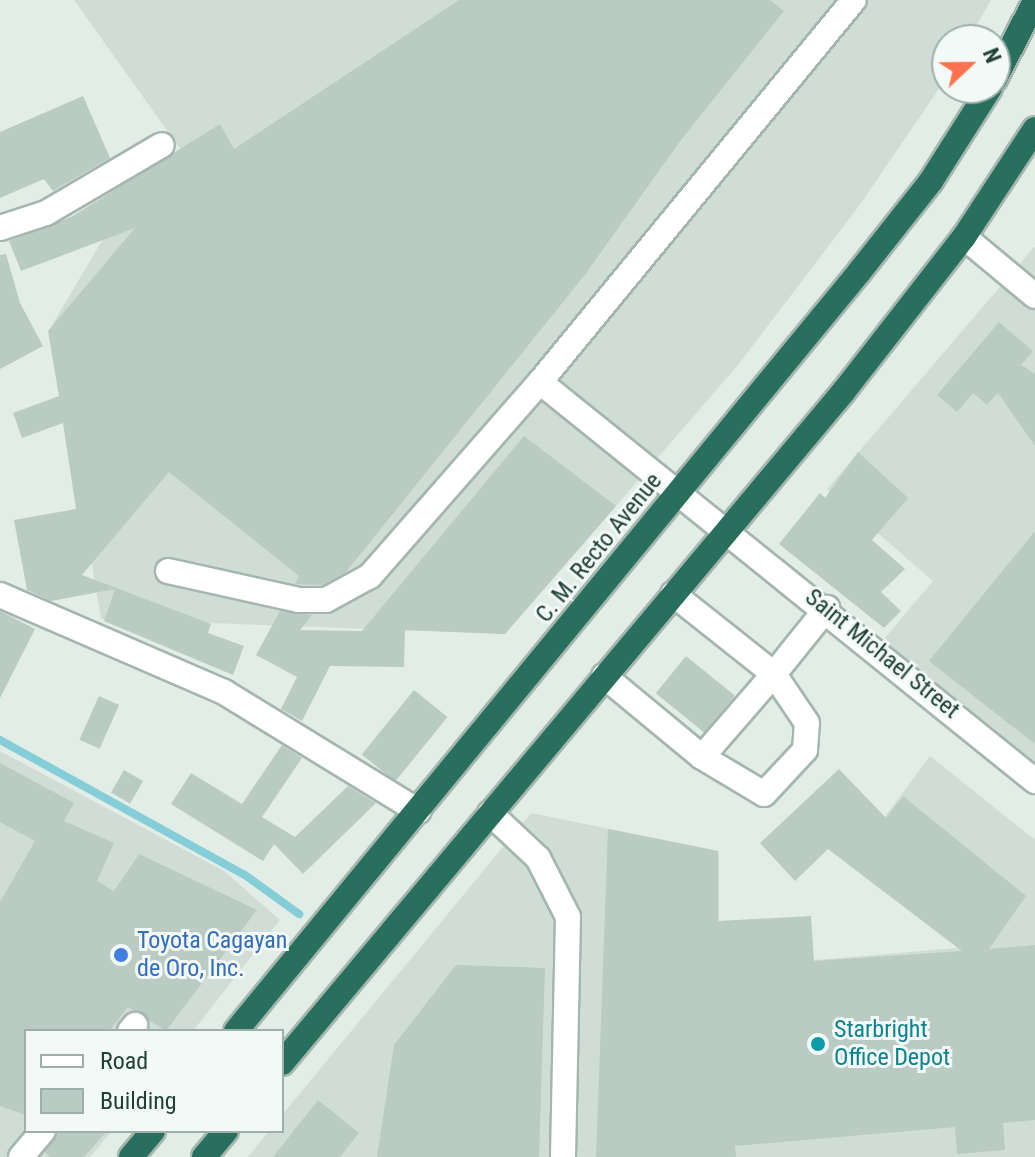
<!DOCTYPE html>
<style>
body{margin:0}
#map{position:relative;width:1035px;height:1157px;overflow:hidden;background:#e2ede7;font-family:"Roboto Condensed",sans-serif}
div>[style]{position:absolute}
.built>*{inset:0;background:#d0ddd6}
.stream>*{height:8px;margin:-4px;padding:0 4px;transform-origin:4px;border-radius:4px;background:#85ced7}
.building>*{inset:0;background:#b9cbc3;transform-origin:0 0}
.roads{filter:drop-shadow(2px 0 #a4b6ae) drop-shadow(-2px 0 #a4b6ae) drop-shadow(0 2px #a4b6ae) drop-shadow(0 -2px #a4b6ae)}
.minor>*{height:24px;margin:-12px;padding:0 12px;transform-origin:12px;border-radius:12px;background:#fff}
.highway>*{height:24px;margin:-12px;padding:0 12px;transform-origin:12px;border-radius:12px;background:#296f5d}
.dots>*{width:22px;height:22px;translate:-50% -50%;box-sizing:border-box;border:4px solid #f2f9f6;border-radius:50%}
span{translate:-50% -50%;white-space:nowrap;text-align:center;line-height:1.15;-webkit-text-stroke:6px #f2f9f6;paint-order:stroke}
.street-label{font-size:24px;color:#204036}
.shop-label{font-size:24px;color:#366cbe}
.left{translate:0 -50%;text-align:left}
.culture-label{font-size:24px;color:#0d838f}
.legend{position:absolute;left:24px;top:1029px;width:260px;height:104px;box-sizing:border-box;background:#f2f9f6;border:2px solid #9eafa9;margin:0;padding:10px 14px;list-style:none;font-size:24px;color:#204036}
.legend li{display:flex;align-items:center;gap:16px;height:40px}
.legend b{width:40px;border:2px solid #9eafa9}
.north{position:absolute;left:931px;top:24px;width:80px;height:80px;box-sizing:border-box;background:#f2f9f6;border:2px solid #9eafa9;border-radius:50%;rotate:68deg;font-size:22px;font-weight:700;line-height:32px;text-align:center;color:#204036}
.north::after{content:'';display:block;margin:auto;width:28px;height:36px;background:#fe724f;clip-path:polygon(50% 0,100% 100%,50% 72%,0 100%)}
</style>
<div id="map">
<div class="built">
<i style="clip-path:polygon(74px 0,991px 0,968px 40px,947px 40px,947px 77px,859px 206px,738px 365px,505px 634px,101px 619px,52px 325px,112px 224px,193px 167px)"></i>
<i style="clip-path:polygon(1035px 246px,1035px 787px,872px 653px,933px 581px,827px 489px)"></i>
<i style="clip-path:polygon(0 751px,224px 871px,280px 920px,193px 1031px,26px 1031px,26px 1131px,112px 1131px,90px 1157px,0 1157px)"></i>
<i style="clip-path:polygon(930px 756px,1035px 840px,1035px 1157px,248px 1157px,269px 1131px,282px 1131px,282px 1115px,531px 813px,719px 851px,719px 968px,958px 948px,849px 865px)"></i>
</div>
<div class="stream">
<i style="left:0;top:740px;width:280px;rotate:28.9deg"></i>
<i style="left:245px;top:875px;width:67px;rotate:35.8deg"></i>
</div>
<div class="building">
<i style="clip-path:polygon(459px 0,770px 0,784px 11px,681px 140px,584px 276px,346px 572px,322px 585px,295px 584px,299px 576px,169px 472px,82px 575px,211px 624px,208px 633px,244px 646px,233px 675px,104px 621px,115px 589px,51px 601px,27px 590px,14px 520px,76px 509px,63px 423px,22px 438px,13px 413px,59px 396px,48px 331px,135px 228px,21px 271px,9px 241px,71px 217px,220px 124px,234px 149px)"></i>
<i style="clip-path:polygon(83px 96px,110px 158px,53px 191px,44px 179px,0 198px,0 132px)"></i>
<i style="clip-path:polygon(6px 254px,20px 303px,43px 346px,0 369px,0 255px)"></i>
<i style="clip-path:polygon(999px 322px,1033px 351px,1021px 365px,1035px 374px,1035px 446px,998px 393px,987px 405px,973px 393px,957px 412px,937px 395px)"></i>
<i style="clip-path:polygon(524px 436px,616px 506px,505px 634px,405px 630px,404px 667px,330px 666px,302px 721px,281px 709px,297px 677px,256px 655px,280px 611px,312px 615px,300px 630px,362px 631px)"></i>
<i style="clip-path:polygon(858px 452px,908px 498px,872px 540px,905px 569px,881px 592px,901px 611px,884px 628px,779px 544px,820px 493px,825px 498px)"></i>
<i style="clip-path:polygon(1035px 531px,1035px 744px,929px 661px)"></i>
<i style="clip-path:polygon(0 611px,35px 629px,0 698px)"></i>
<i style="left:686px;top:656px;width:63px;height:48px;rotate:39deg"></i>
<i style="left:414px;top:690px;width:43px;height:83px;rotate:39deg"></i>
<i style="left:99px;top:696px;width:22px;height:48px;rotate:24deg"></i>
<i style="clip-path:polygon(282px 745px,302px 758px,262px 817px,295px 837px,348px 786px,376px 803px,303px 874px,274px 844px,263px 861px,171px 804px,191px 773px,242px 804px)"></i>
<i style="clip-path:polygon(0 763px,74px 803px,64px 821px,114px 843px,97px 881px,114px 891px,139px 854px,257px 910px,166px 1031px,128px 1007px,109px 1031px,26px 1031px,26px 1115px,0 1106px,0 902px,35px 841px,0 822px)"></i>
<i style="clip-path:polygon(839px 769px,886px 818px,903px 796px,1026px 896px,989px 949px,1035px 945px,1035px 1120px,1003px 1123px,1005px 1150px,957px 1154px,955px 1127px,735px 1146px,736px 1157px,596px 1157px,608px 829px,718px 851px,718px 921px,811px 916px,814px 961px,962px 951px,828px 849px,795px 881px,760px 843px)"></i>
<i style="left:124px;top:770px;width:22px;height:26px;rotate:30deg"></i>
<i style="clip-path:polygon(456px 965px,545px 968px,539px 1157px,377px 1157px,394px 1045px)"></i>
<i style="clip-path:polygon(318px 1100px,359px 1133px,340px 1157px,273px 1157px)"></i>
<i style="clip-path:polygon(58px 1131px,107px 1131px,84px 1157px,50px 1157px,45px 1152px)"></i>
</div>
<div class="roads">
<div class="minor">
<i style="left:0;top:228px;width:48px;rotate:-18.1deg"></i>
<i style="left:46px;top:213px;width:134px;rotate:-30.4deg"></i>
<i style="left:964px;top:237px;width:92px;rotate:39.7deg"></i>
<i style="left:540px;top:382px;width:636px;rotate:38.87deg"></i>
<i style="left:168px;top:571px;width:134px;rotate:12.5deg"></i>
<i style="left:299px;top:600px;width:27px"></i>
<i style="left:326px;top:600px;width:50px;rotate:-28.6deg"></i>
<i style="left:370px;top:576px;width:258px;rotate:-48.8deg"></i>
<i style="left:540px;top:382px;width:494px;rotate:-50.6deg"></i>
<i style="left:0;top:595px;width:244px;rotate:23.4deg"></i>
<i style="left:224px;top:692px;width:228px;rotate:31.5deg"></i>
<i style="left:604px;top:676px;width:127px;rotate:39.6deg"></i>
<i style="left:702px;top:757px;width:110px;rotate:-49.1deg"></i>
<i style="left:774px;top:674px;width:129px;rotate:-141.6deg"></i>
<i style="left:702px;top:757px;width:72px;rotate:30.8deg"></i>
<i style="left:764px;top:794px;width:60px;rotate:-47deg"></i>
<i style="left:805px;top:750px;width:27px;rotate:-86deg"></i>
<i style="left:807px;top:723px;width:59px;rotate:-124deg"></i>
<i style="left:774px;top:674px;width:85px;rotate:-51.2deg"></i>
<i style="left:490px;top:813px;width:66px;rotate:43.2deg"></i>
<i style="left:538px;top:858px;width:66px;rotate:63deg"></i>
<i style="left:568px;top:917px;width:240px;rotate:91.2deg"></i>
<i style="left:130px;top:1031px;width:8px;rotate:-50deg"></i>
<i style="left:21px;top:1157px;width:34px;rotate:-50deg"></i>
</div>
<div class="highway">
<i style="left:995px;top:79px;width:88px;rotate:-62.9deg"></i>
<i style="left:236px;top:1031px;width:983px;rotate:-50.61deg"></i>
<i style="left:860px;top:271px;width:115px;rotate:-51.7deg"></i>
<i style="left:931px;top:181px;width:110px;rotate:-57.6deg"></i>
<i style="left:282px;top:1063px;width:876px;rotate:-50.09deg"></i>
<i style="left:844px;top:391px;width:195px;rotate:-52.1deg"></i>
<i style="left:964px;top:237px;width:129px;rotate:-56.7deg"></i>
<i style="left:131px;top:1157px;width:34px;rotate:-50deg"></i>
<i style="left:204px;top:1157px;width:34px;rotate:-50deg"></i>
</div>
</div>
<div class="dots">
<i style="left:121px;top:955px;background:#3f7fe0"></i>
<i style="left:818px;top:1044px;background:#0f9aa8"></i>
</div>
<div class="street-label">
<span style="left:599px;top:548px;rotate:-51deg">C. M. Recto Avenue</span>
<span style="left:882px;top:654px;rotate:39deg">Saint Michael Street</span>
</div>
<div class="shop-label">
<span class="left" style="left:137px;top:955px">Toyota Cagayan<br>de Oro, Inc.</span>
</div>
<div class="culture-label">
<span class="left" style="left:834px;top:1044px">Starbright<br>Office Depot</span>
</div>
<ul class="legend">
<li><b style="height:10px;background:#fff"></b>Road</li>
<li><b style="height:22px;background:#b9cbc3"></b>Building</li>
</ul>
<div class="north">N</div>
</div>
